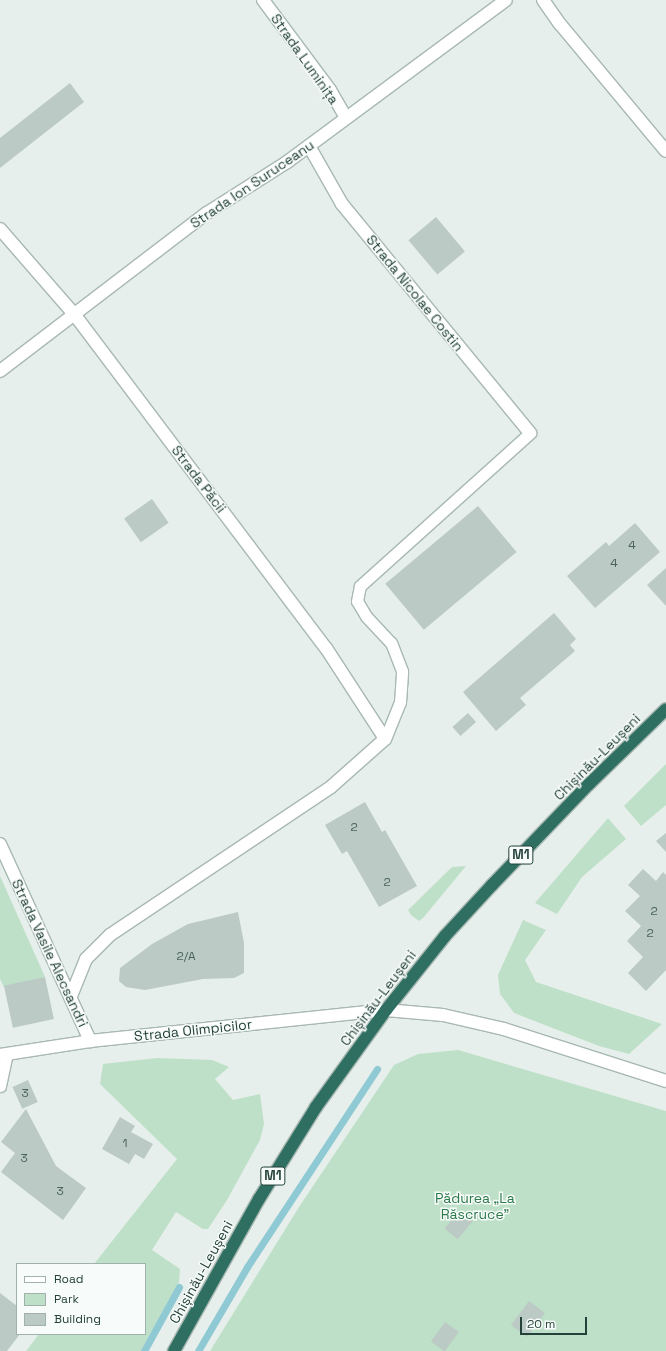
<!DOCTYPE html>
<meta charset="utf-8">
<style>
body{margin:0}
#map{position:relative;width:666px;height:1351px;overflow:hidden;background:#e6efeb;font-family:"Space Grotesk",sans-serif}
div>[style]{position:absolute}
.green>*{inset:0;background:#bfe0c8}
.stream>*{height:7px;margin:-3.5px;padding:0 3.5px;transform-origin:3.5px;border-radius:3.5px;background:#8ec9d4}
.building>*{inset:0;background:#bbcac4;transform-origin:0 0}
.roads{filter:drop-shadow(1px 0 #a8b8b2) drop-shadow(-1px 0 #a8b8b2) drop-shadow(0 1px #a8b8b2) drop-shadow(0 -1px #a8b8b2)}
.lane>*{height:11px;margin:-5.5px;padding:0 5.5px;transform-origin:5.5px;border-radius:5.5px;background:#fff}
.street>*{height:12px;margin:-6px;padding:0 6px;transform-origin:6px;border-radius:6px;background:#fff}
.secondary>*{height:12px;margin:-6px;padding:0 6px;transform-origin:6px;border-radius:6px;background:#fff}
.highway>*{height:12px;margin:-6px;padding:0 6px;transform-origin:6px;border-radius:6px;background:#2f6f62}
span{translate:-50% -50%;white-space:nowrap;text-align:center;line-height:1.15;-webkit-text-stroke:3px #f7fbf9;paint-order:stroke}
.number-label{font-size:12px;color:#4a645c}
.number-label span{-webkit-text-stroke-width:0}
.shield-label span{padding:1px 3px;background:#f7fbf9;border:1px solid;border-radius:3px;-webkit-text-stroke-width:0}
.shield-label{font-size:13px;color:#24423a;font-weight:700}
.street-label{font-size:14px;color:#24423a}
.park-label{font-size:14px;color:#2d7a4b}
.legend{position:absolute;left:16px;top:1263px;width:130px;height:72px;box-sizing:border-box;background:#f7fbf9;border:1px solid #a3b1ad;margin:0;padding:5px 7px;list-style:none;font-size:12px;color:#24423a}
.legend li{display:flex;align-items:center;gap:8px;height:20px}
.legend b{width:20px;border:1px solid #a3b1ad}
.scale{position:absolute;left:520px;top:1317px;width:67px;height:18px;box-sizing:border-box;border:2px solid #24423a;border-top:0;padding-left:5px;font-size:12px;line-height:14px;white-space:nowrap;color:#24423a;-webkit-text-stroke:3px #f7fbf9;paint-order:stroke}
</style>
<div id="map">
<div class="green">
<i style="clip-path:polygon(666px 764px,666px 805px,641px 826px,624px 806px)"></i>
<i style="clip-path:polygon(608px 818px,626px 839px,582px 877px,557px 914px,535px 903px)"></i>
<i style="clip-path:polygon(466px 866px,423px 918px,419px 921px,411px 915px,408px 910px,452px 867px)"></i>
<i style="clip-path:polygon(0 876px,45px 977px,4px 987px,0 979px)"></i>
<i style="clip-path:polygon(523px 920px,546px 930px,525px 960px,536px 982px,662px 1024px,629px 1054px,599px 1046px,514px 1013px,500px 994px,498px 975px)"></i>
<i style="clip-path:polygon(458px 1050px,666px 1111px,666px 1351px,210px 1351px,299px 1207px,394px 1065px,418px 1054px)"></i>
<i style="clip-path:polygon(157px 1058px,212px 1060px,229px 1067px,215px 1079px,233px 1100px,260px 1094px,264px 1124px,260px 1140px,227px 1200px,208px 1229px,203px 1229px,176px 1212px,152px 1250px,180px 1269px,179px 1283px,141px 1351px,26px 1351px,39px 1334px,145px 1334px,145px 1264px,94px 1264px,177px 1159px,100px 1084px,103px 1064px)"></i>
</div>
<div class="stream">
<i style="left:144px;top:1351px;width:73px;rotate:-61.3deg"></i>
<i style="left:198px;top:1351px;width:97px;rotate:-59.7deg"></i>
<i style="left:247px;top:1267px;width:237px;rotate:-56.7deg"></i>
</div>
<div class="building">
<i style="clip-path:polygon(70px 83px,84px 102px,0 168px,0 138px)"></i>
<i style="left:436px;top:217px;width:45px;height:36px;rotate:50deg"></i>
<i style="left:152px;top:499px;width:29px;height:34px;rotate:55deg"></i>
<i style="left:478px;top:506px;width:60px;height:121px;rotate:50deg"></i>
<i style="clip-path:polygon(635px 523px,660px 552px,595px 608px,567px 576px,606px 542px,609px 546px)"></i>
<i style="clip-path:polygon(666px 568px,666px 606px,647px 585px)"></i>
<i style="clip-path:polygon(554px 613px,576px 639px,570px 645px,575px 651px,520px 698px,526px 705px,496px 731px,463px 692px)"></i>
<i style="left:468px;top:713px;width:12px;height:21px;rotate:48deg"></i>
<i style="clip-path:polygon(365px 802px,382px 832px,385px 830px,417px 886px,379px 907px,347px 851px,342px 854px,325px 825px)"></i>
<i style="clip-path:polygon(666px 833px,666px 852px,656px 841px)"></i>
<i style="clip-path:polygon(643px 869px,656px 881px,663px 872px,666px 875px,666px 970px,646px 991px,628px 973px,643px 957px,627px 941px,641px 926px,625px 911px,640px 896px,628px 885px)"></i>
<i style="clip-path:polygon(238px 912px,244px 943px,244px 973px,234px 978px,203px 979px,145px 990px,126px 987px,119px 981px,120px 968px,152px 944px,188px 924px)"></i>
<i style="left:45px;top:977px;width:43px;height:42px;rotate:78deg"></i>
<i style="left:28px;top:1080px;width:24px;height:17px;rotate:66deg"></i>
<i style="clip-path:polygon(26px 1109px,56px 1166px,86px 1188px,63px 1220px,1px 1172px,15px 1153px,1px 1142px)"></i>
<i style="clip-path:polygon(120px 1117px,135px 1126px,131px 1132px,153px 1144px,144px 1159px,135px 1154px,129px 1164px,102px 1149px)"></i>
<i style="left:460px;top:1210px;width:17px;height:24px;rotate:40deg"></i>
<i style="clip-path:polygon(0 1293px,17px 1306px,17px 1334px,20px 1334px,7px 1351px,0 1351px)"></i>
<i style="left:529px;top:1301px;width:20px;height:30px;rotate:37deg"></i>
<i style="left:445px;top:1322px;width:17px;height:24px;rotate:36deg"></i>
</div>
<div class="roads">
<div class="lane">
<i style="left:385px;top:739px;width:40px;rotate:-68deg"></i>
<i style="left:400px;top:702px;width:31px;rotate:-86deg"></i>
<i style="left:402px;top:671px;width:30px;rotate:-111deg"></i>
<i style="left:391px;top:643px;width:37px;rotate:-133deg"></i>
<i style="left:366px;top:616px;width:17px;rotate:-121deg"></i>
<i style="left:357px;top:601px;width:15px;rotate:-79deg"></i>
<i style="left:360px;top:586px;width:229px;rotate:-42deg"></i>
<i style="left:0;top:1086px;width:33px;rotate:-78deg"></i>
</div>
<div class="street">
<i style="left:263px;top:0;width:112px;rotate:53.3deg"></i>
<i style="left:330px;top:90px;width:32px;rotate:60deg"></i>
<i style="left:543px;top:0;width:29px;rotate:55deg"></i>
<i style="left:560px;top:24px;width:165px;rotate:50.2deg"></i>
<i style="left:309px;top:146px;width:67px;rotate:60.4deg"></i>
<i style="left:342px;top:204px;width:296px;rotate:50.6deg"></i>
<i style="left:0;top:229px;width:113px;rotate:49deg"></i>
<i style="left:74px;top:314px;width:418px;rotate:53deg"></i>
<i style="left:326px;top:648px;width:108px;rotate:57deg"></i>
<i style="left:385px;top:739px;width:72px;rotate:138.4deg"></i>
<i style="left:331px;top:787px;width:266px;rotate:146.2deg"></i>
<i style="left:110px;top:935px;width:34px;rotate:135deg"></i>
<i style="left:86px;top:959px;width:40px;rotate:112deg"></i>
<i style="left:0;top:371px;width:260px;rotate:-37.4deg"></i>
<i style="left:207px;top:213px;width:95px;rotate:-32.5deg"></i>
<i style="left:287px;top:162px;width:272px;rotate:-36.5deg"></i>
<i style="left:0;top:844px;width:217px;rotate:65.4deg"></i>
</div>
<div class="secondary">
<i style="left:0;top:1055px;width:91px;rotate:-8.8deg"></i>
<i style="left:90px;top:1041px;width:298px;rotate:-6deg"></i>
<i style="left:386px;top:1010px;width:57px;rotate:5deg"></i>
<i style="left:443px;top:1015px;width:63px;rotate:12.9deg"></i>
<i style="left:504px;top:1029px;width:170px;rotate:17.8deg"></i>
</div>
<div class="highway">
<i style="left:174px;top:1351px;width:174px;rotate:-60.8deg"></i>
<i style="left:259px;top:1199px;width:108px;rotate:-58.2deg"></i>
<i style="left:316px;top:1107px;width:120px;rotate:-54.2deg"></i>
<i style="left:386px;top:1010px;width:95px;rotate:-51.4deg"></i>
<i style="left:445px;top:936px;width:69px;rotate:-47.3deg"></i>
<i style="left:492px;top:885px;width:140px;rotate:-46.2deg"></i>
<i style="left:589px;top:784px;width:107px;rotate:-44.2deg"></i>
</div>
</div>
<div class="number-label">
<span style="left:632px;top:546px">4</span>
<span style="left:614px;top:564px">4</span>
<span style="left:354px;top:828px">2</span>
<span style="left:387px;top:883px">2</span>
<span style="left:654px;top:912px">2</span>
<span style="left:650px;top:934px">2</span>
<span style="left:186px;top:957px">2/A</span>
<span style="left:25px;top:1094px">3</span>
<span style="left:125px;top:1144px">1</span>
<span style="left:24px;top:1159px">3</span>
<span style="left:60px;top:1192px">3</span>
</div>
<div class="shield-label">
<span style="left:521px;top:855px">M1</span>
<span style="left:273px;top:1176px">M1</span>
</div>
<div class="street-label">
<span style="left:305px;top:59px;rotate:55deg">Strada Luminița</span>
<span style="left:252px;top:184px;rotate:-34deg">Strada Ion Suruceanu</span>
<span style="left:415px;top:293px;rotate:51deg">Strada Nicolae Costin</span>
<span style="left:199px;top:479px;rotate:53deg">Strada Păcii</span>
<span style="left:597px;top:757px;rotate:-45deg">Chișinău-Leușeni</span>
<span style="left:50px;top:953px;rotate:65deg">Strada Vasile Alecsandri</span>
<span style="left:378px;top:998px;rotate:-53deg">Chișinău-Leușeni</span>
<span style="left:193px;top:1030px;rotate:-6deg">Strada Olimpicilor</span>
<span style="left:201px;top:1272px;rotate:-61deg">Chișinău-Leușeni</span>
</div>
<div class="park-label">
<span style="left:475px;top:1206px">Pădurea „La<br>Răscruce”</span>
</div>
<ul class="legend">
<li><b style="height:5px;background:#fff"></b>Road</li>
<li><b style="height:11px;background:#bfe0c8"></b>Park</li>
<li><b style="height:11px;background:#bbcac4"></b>Building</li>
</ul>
<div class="scale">20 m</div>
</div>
